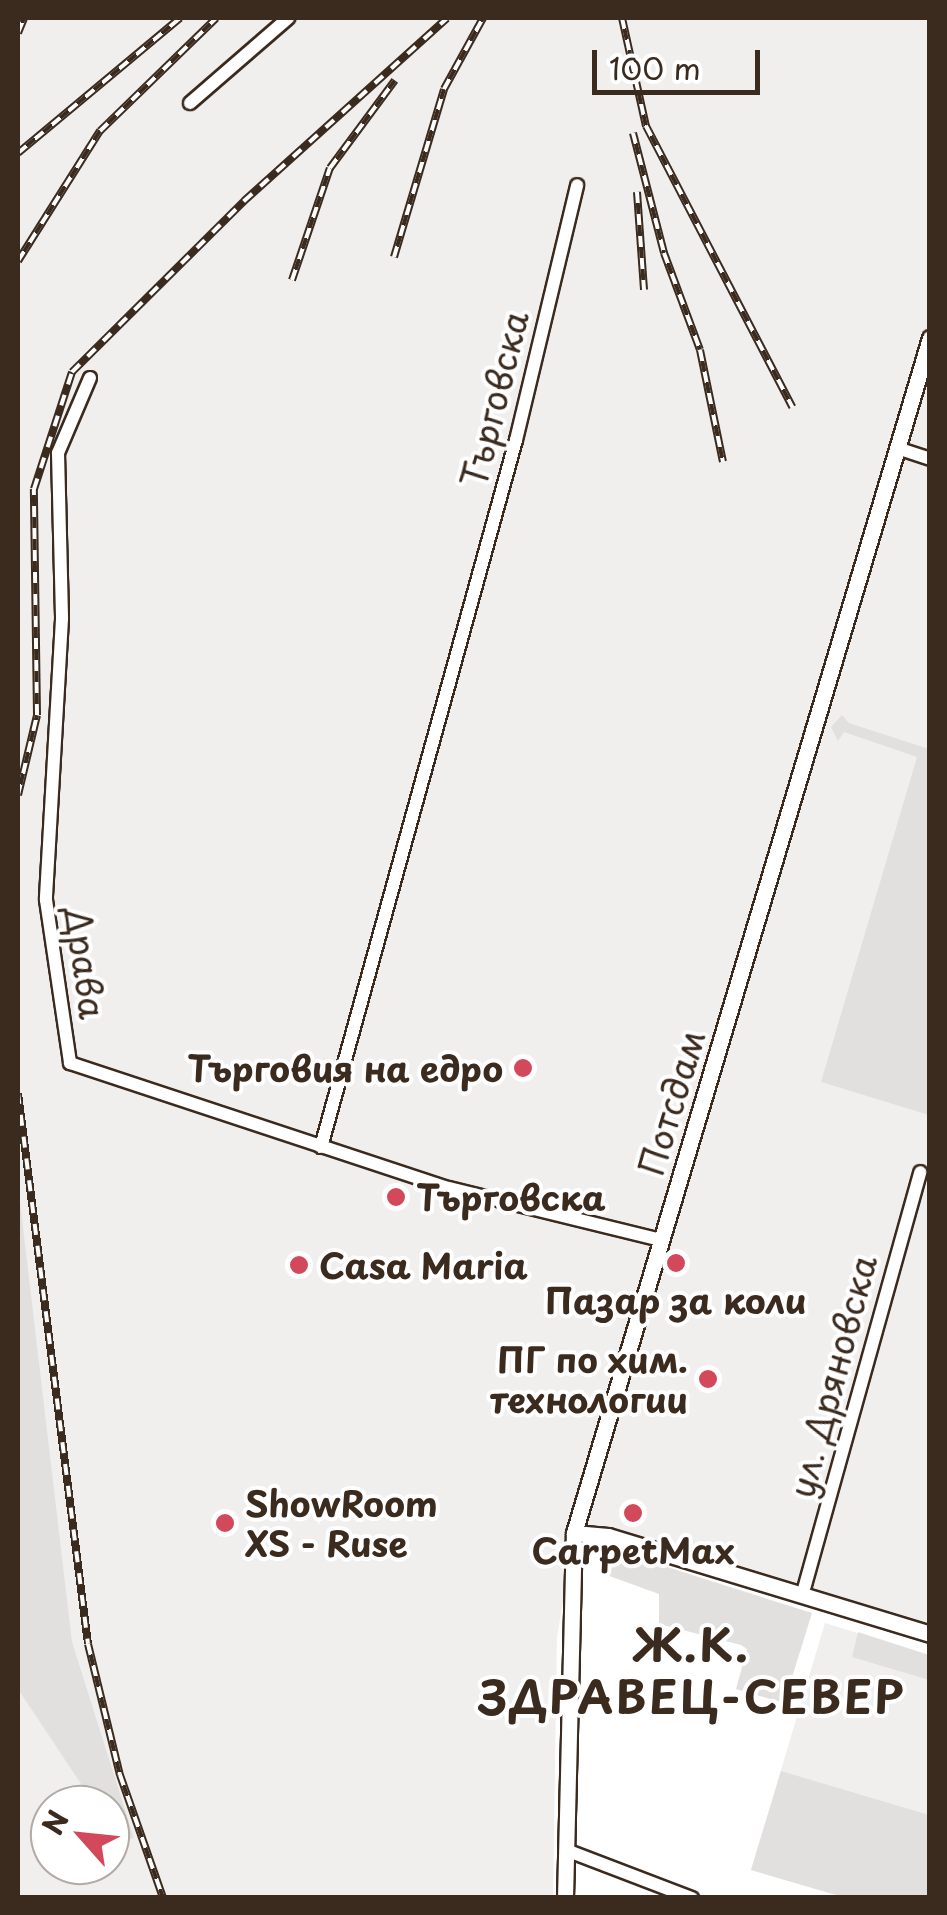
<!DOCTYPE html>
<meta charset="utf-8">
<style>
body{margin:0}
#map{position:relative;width:947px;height:1915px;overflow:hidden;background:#fff;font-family:"Playpen Sans",sans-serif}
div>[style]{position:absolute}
.built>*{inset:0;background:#f1efee}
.green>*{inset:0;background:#e2e0de}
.roads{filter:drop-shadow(2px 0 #3b2a1e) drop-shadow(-2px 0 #3b2a1e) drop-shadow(0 2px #3b2a1e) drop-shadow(0 -2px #3b2a1e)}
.minor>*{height:12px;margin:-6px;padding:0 6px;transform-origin:6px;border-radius:6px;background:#fff}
.tertiary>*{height:15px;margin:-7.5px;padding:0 7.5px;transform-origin:7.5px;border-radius:7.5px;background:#fff}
.rail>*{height:8px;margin-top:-4px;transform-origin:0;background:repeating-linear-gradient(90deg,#fff 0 11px,#3b2a1e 0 22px);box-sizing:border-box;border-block:2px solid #3b2a1e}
.dots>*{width:28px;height:28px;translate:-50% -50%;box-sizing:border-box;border:5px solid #fff;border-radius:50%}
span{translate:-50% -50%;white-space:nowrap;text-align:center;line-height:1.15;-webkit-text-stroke:8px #fff;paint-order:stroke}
.street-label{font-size:35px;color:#3b2a1e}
.poi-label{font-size:35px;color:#3b2a1e;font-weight:700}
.right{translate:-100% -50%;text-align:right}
.left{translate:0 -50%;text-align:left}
.district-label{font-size:45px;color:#3b2a1e;font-weight:700;letter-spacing:2.5px}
.frame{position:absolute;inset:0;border:20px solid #3b2a1e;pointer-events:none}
.north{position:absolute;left:30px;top:1785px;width:100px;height:100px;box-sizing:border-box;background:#fff;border:2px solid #b1aaa5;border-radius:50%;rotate:297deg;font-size:28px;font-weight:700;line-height:40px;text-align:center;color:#3b2a1e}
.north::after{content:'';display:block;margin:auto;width:35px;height:45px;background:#d1495b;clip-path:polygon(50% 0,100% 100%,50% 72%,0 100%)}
.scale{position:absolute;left:592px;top:50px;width:168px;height:45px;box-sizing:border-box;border:5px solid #3b2a1e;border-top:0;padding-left:12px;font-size:30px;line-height:35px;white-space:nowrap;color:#3b2a1e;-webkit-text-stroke:8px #fff;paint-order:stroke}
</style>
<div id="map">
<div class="built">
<i style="clip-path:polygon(evenodd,18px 18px,929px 18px,929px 1639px,575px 1533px,557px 1637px,553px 1897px,18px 1897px,18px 18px,50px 1805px,110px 1805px,110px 1865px,50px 1865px,50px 1805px)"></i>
<i style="clip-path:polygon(825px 1623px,929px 1655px,929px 1897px,843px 1897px,751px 1870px)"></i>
</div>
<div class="green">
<i style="clip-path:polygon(842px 715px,849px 723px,929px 749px,929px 1115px,821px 1082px,917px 757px,844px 732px,838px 741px,831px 727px)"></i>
<i style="clip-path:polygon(18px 1185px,72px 1642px,134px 1838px,119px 1842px,110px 1828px,110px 1805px,95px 1805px,18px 1689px)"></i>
<i style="clip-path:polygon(604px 1547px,812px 1613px,784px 1703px,736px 1689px,747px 1649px,741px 1645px,659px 1624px,659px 1594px,601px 1573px)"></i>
<i style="clip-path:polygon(858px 1632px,929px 1655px,929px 1680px,852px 1657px)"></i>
<i style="clip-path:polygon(781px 1771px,929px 1815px,929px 1897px,843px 1897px,751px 1870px)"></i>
</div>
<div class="roads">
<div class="minor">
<i style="left:190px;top:103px;width:130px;rotate:-40.9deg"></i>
<i style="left:90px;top:378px;width:82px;rotate:113.1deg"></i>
<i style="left:58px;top:453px;width:166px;rotate:88.6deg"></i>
<i style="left:62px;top:619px;width:281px;rotate:93.3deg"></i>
<i style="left:46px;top:900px;width:165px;rotate:81.6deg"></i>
<i style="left:70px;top:1063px;width:399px;rotate:18.3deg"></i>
<i style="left:449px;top:1188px;width:218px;rotate:13.8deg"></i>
<i style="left:897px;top:448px;width:35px;rotate:18deg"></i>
<i style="left:321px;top:1147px;width:733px;rotate:-74.58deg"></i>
<i style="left:516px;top:440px;width:262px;rotate:-76.5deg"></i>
<i style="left:802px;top:1596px;width:440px;rotate:-74.4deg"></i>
<i style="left:566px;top:1850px;width:135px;rotate:20.9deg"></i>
</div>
<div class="tertiary">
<i style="left:574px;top:1533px;width:34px;rotate:5deg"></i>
<i style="left:608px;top:1536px;width:337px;rotate:16.9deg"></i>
<i style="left:565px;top:1898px;width:365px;rotate:-88.6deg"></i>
<i style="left:574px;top:1533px;width:1247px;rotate:-73.41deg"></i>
</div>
</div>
<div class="rail">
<i style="left:622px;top:18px;width:111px;rotate:77.5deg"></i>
<i style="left:646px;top:126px;width:317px;rotate:62.5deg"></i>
<i style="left:18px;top:33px;width:16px;rotate:-68deg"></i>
<i style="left:633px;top:133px;width:124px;rotate:75.5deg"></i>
<i style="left:664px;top:253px;width:103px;rotate:69.6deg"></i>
<i style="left:700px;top:350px;width:114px;rotate:78.4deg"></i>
<i style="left:18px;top:153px;width:211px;rotate:-39.8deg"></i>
<i style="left:637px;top:192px;width:98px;rotate:85.9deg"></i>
<i style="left:394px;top:257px;width:175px;rotate:-73.4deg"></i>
<i style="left:444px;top:89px;width:81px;rotate:-61.2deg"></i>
<i style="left:18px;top:261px;width:154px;rotate:-57.8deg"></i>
<i style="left:100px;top:131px;width:162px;rotate:-44.2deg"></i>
<i style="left:292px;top:280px;width:118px;rotate:-71.3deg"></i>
<i style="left:330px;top:168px;width:109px;rotate:-53.5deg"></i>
<i style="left:18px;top:795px;width:82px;rotate:-76.6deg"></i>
<i style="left:37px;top:715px;width:226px;rotate:-90.8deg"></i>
<i style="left:34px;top:489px;width:123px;rotate:-72deg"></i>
<i style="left:72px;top:372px;width:243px;rotate:-44.8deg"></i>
<i style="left:244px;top:201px;width:273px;rotate:-42deg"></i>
<i style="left:18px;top:1093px;width:555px;rotate:82.76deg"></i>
<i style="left:88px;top:1644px;width:135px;rotate:76.3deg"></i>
<i style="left:120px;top:1775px;width:130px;rotate:70.7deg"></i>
</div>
<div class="dots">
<i style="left:523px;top:1068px;background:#d1495b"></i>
<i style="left:396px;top:1197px;background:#d1495b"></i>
<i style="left:676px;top:1263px;background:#d1495b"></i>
<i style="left:299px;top:1265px;background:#d1495b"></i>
<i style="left:708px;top:1379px;background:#d1495b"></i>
<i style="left:633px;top:1513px;background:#d1495b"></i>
<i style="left:225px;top:1523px;background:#d1495b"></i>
</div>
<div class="street-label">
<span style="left:494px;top:399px;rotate:-76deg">Търговска</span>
<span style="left:86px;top:963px;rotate:82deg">Драва</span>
<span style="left:671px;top:1102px;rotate:-73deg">Потсдам</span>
<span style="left:832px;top:1376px;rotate:-75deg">ул. Дряновска</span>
</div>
<div class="poi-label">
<span class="right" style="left:503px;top:1068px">Търговия на едро</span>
<span class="left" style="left:416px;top:1197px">Търговска</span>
<span class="left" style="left:319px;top:1265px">Casa Maria</span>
<span style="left:676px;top:1300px">Пазар за коли</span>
<span class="right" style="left:688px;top:1379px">ПГ по хим.<br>технологии</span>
<span class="left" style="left:245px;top:1523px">ShowRoom<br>XS - Ruse</span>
<span style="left:633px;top:1550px">CarpetMax</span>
</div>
<div class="district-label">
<span style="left:692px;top:1670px">Ж.К.<br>ЗДРАВЕЦ-СЕВЕР</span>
</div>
<div class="frame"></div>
<div class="north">N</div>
<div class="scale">100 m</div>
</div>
